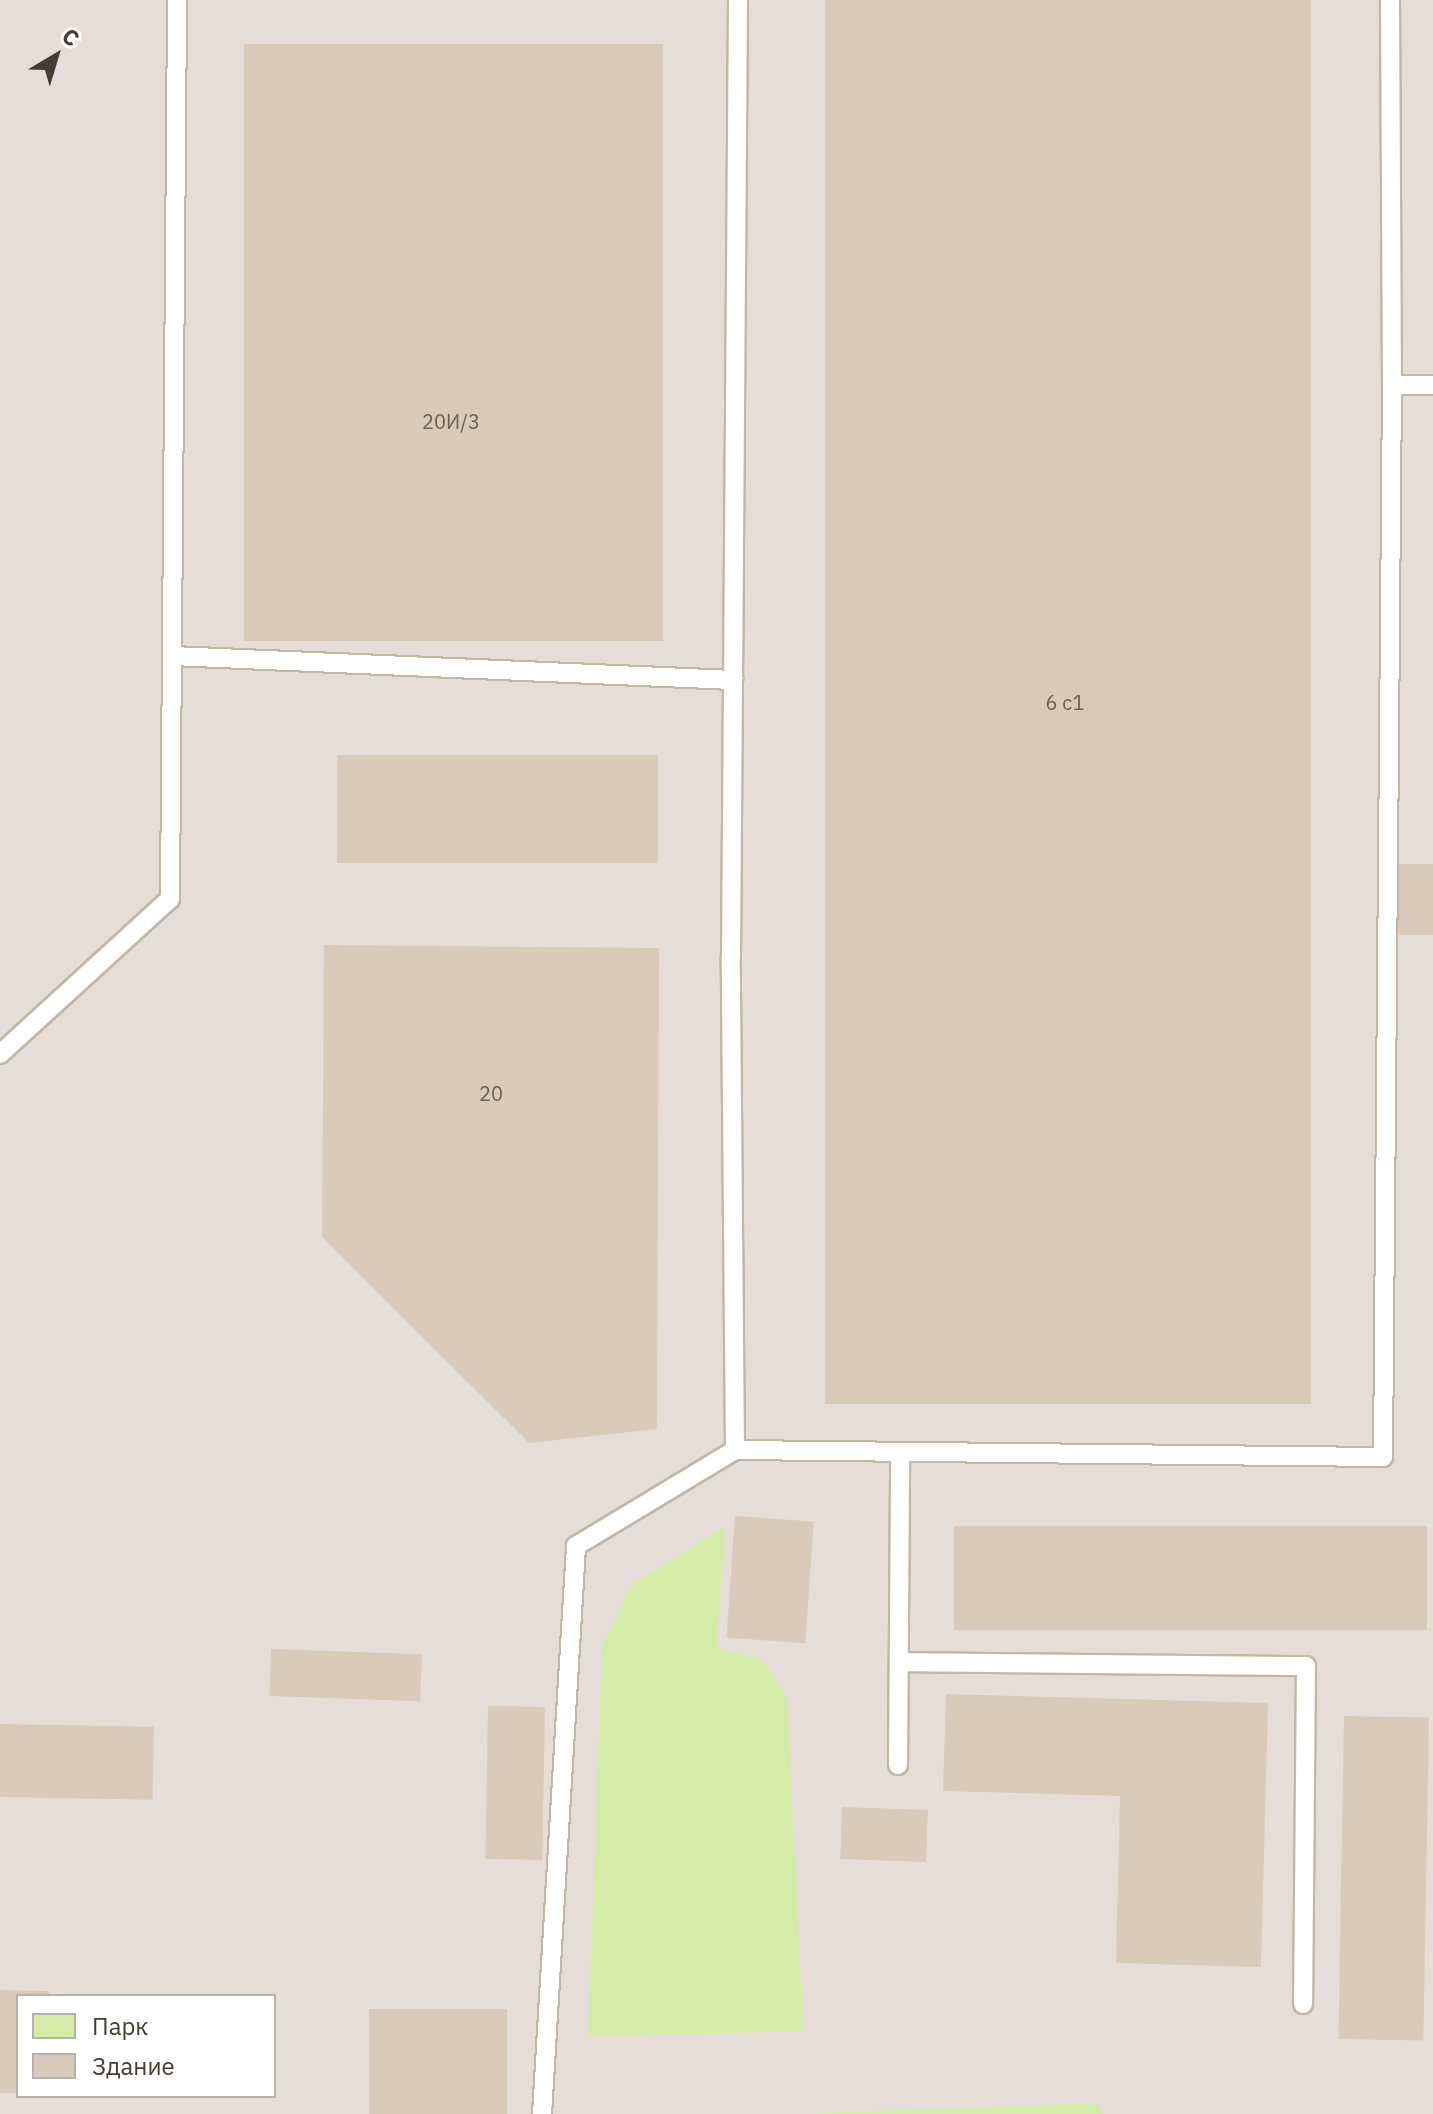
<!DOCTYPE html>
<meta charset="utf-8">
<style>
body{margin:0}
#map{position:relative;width:1433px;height:2114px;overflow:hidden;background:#f3ede3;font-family:"IBM Plex Sans",sans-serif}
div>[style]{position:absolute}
.industrial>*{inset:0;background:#e5ded8}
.green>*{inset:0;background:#d4eca7}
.building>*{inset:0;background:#d9caba;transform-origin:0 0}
.roads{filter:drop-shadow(2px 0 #c2b6a7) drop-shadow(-2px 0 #c2b6a7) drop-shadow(0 2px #c2b6a7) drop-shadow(0 -2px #c2b6a7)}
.lane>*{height:18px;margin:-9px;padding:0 9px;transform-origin:9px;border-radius:9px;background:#fff}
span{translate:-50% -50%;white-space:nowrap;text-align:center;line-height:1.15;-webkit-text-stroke:6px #fff;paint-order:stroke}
.number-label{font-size:20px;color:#6b6054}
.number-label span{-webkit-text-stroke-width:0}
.legend{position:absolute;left:16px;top:1994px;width:260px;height:104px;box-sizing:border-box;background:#fff;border:2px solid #b5b1ad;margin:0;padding:10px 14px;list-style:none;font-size:24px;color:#463c32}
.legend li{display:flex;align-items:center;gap:16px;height:40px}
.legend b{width:40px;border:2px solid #b5b1ad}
.north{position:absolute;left:16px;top:16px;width:80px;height:80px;-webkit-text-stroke:6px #fff;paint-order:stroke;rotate:38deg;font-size:22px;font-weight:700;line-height:32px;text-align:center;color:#463c32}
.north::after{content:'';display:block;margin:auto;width:28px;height:36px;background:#463c32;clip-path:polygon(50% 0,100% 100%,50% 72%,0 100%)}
</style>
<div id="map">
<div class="industrial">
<i style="clip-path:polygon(evenodd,0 0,1433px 0,1433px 2114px,0 2114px,0 0,18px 1996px,274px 1996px,274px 2096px,18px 2096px,18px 1996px)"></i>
</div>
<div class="green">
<i style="clip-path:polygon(725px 1526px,716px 1648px,762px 1659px,787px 1699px,803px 2031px,588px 2036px,602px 1645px,632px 1584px)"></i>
<i style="clip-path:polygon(1097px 2103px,1102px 2114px,808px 2113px)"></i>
</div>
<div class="building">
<i style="left:825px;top:0;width:486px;height:1404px"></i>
<i style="left:244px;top:44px;width:419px;height:597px"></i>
<i style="left:337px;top:755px;width:321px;height:108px"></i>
<i style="left:1392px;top:864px;width:41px;height:71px"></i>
<i style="clip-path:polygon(324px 945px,659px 948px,657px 1429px,529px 1443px,322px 1237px)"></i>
<i style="left:735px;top:1516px;width:79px;height:122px;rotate:4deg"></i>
<i style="left:954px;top:1526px;width:473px;height:104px"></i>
<i style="left:271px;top:1649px;width:151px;height:47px;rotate:2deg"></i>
<i style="clip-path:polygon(946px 1694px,1268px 1703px,1261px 1967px,1116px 1963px,1120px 1796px,943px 1791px)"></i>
<i style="left:488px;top:1706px;width:57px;height:153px;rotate:1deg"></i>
<i style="left:1344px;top:1716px;width:85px;height:323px;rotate:1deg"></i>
<i style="left:0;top:1724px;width:154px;height:73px;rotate:1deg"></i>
<i style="left:842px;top:1807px;width:86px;height:52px;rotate:2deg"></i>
<i style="clip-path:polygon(0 1990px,49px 1991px,49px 1996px,18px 1996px,18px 2093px,0 2093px)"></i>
<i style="left:369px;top:2009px;width:138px;height:105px"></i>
</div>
<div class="roads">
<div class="lane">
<i style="left:1390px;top:0;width:385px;rotate:89.7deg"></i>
<i style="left:1392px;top:385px;width:41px"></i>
<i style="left:172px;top:656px;width:562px;rotate:2.45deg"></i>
<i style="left:0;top:1054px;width:230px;rotate:-42.4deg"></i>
<i style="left:170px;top:899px;width:899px;rotate:-89.55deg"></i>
<i style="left:735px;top:1450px;width:648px;rotate:0.62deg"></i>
<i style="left:1383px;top:1457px;width:1072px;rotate:-89.52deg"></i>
<i style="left:899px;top:1662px;width:407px;rotate:0.6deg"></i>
<i style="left:1306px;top:1666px;width:338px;rotate:90.5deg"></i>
<i style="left:898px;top:1765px;width:313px;rotate:-89.6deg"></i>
<i style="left:542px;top:2114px;width:569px;rotate:-86.57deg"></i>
<i style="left:576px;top:1546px;width:186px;rotate:-31.1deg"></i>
<i style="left:735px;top:1450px;width:494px;rotate:-90.5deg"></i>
<i style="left:731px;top:956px;width:956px;rotate:-89.58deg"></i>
</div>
</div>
<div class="number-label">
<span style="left:451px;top:421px">20И/3</span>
<span style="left:1065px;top:702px">6 с1</span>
<span style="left:491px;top:1093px">20</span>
</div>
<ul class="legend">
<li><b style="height:22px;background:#d4eca7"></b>Парк</li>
<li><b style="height:22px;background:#d9caba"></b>Здание</li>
</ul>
<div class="north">С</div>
</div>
